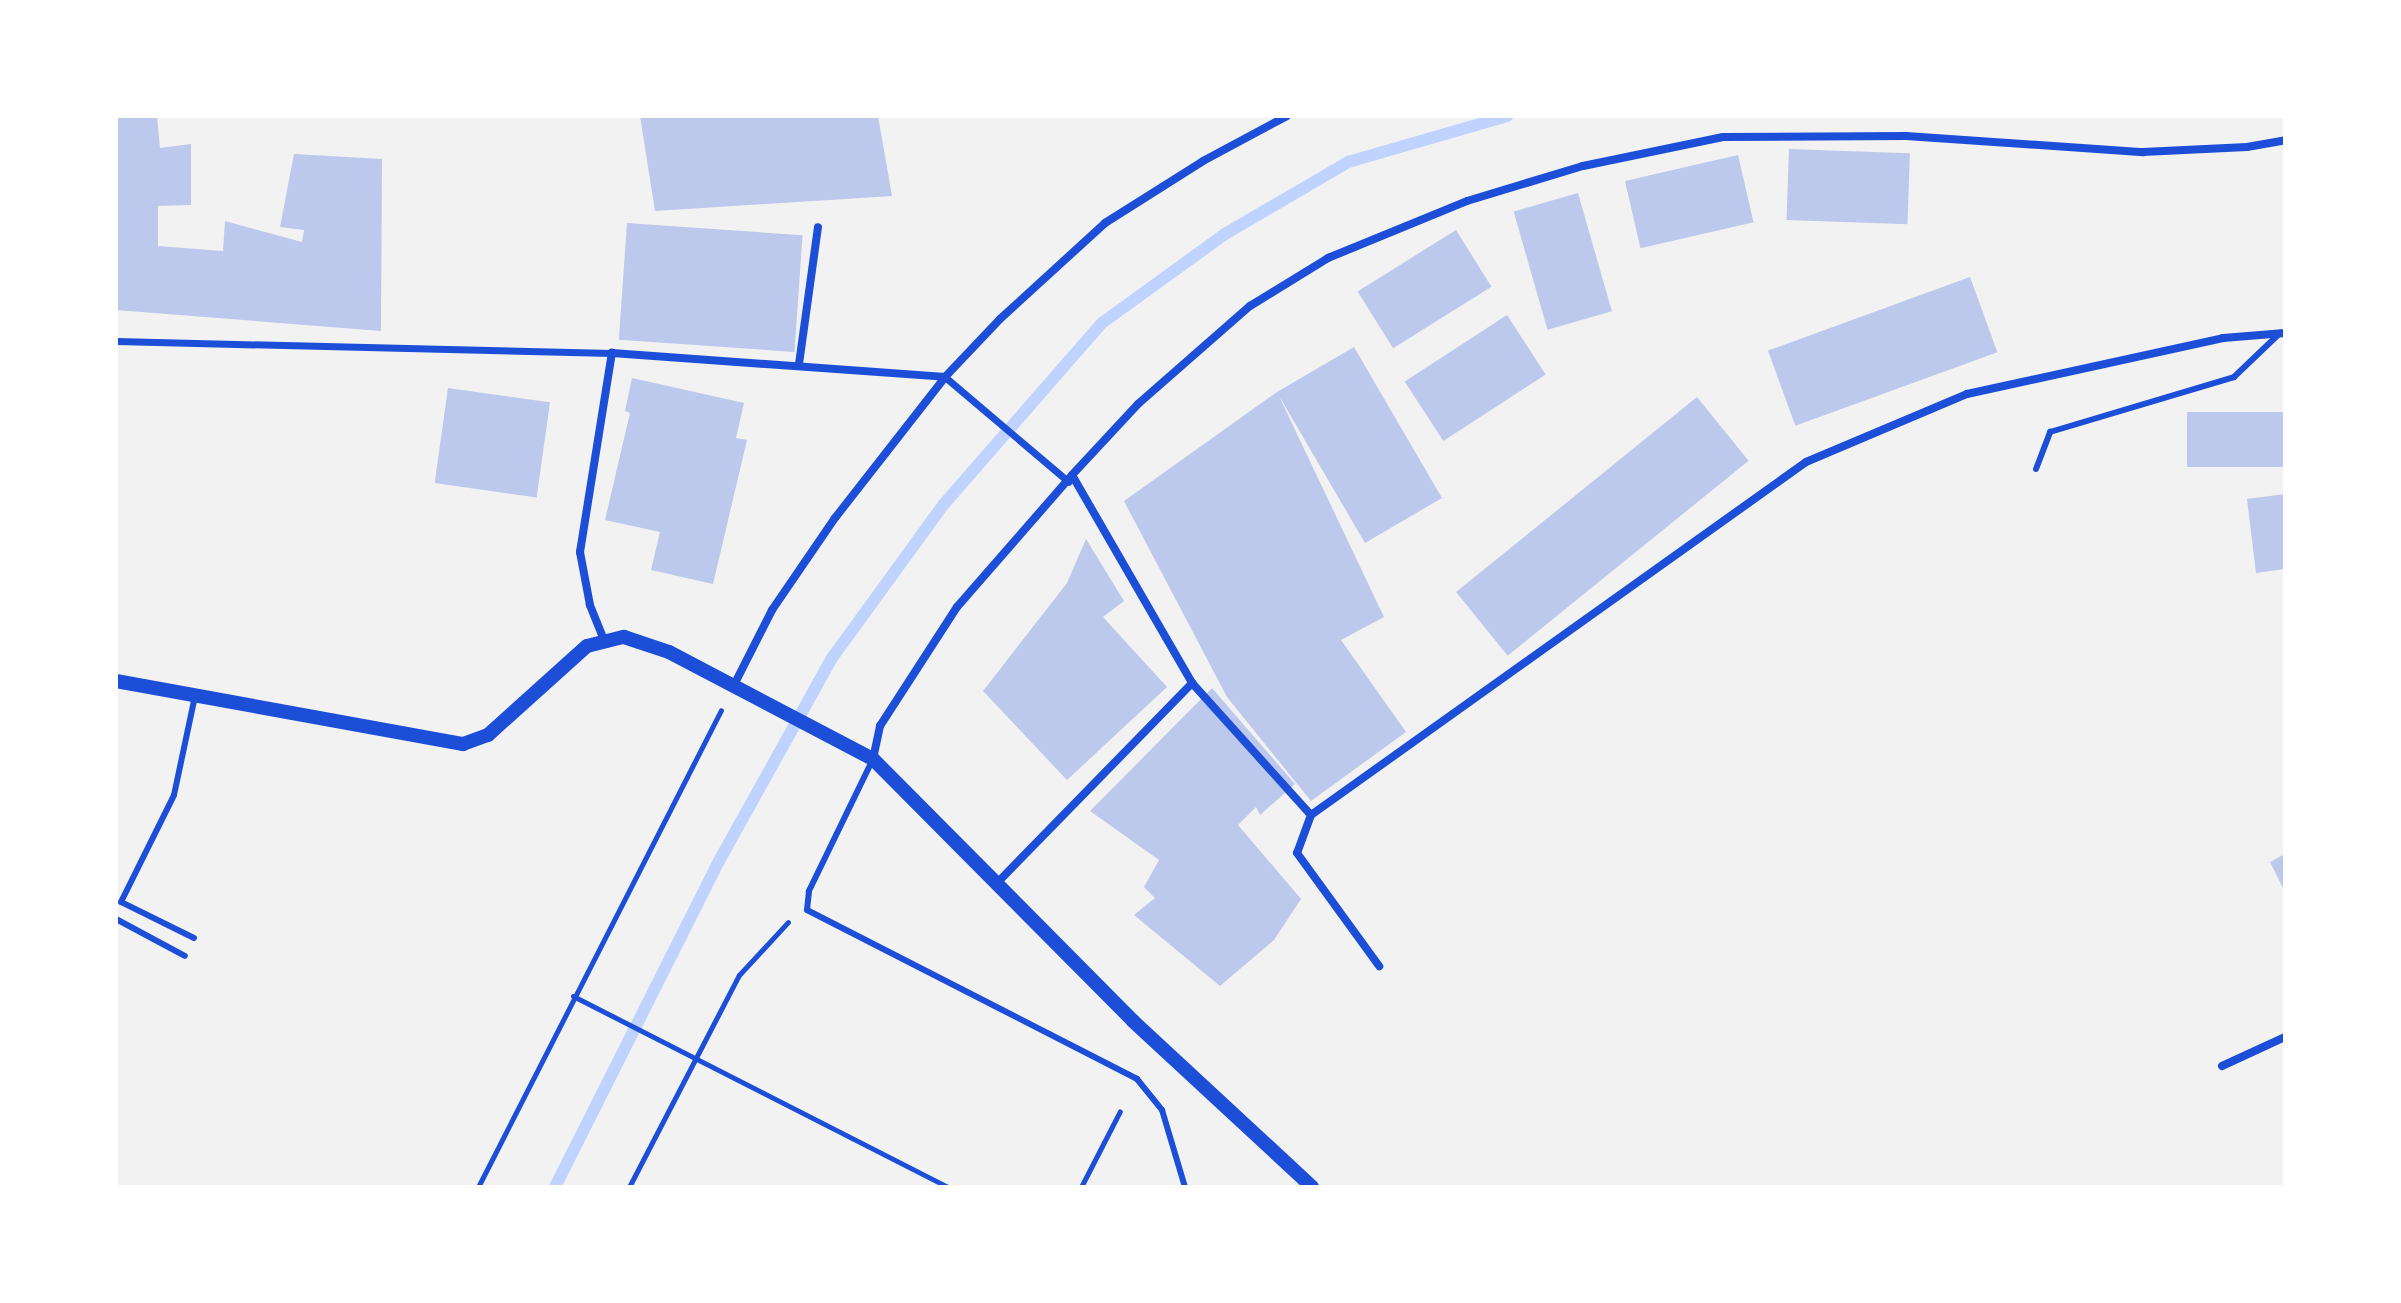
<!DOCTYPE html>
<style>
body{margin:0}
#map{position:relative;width:2401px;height:1303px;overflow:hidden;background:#f2f2f2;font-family:"Open Sans",sans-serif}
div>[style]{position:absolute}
.stream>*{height:12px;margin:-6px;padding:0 6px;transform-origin:6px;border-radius:6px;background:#bfd3fe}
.building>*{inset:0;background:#bdc9ec;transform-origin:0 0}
.path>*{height:5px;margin:-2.5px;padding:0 2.5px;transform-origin:2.5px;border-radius:2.5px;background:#1d4ed8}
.service>*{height:6px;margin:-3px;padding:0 3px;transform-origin:3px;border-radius:3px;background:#1d4ed8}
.pedestrian>*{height:7px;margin:-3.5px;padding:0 3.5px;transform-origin:3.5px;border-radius:3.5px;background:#1d4ed8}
.minor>*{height:8px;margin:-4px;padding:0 4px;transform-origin:4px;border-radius:4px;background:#1d4ed8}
.tertiary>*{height:14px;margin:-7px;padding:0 7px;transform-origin:7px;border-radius:7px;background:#1d4ed8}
span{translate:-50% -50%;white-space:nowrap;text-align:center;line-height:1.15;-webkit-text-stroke:6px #fff;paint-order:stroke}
.frame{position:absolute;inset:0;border:118px solid #fff;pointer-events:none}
</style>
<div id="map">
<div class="stream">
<i style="left:555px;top:1187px;width:365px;rotate:-63.3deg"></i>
<i style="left:719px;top:861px;width:232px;rotate:-60.9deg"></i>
<i style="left:832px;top:658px;width:190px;rotate:-54deg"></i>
<i style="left:944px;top:504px;width:240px;rotate:-48.9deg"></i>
<i style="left:1102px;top:323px;width:152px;rotate:-35.9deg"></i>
<i style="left:1225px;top:234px;width:143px;rotate:-30.3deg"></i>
<i style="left:1348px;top:162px;width:166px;rotate:-16.1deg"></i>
</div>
<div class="building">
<i style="clip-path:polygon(116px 116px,157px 116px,160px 148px,191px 144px,191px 205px,158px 206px,158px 246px,223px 251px,225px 221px,302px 242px,304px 230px,280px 227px,294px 154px,382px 159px,381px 331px,116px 310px)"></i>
<i style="clip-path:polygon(640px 116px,878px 116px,892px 196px,655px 211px)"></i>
<i style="left:1789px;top:149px;width:121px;height:71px;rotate:2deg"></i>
<i style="left:1738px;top:155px;width:69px;height:116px;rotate:77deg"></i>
<i style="left:1578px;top:193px;width:123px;height:67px;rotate:74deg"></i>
<i style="left:627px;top:223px;width:176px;height:117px;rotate:4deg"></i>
<i style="left:1456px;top:230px;width:67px;height:116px;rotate:58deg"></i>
<i style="left:1970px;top:277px;width:80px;height:215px;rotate:70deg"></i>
<i style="left:1507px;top:315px;width:71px;height:122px;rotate:57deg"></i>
<i style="clip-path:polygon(1354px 347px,1442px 498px,1365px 543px,1279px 396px,1384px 617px,1341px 640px,1406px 732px,1311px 801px,1227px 697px,1124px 501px,1277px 392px)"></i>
<i style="clip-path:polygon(632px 378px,744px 403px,736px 438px,747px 440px,713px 584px,651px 570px,660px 532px,605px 520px,630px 413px,625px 411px)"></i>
<i style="left:448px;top:388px;width:103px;height:96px;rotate:8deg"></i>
<i style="left:1697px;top:397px;width:82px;height:310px;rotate:51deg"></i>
<i style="left:2285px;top:412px;width:55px;height:98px;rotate:90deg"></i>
<i style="clip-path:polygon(2285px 494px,2285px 569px,2256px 573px,2247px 499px)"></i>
<i style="clip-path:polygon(1086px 539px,1124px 601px,1103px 617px,1167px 687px,1067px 780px,983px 691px,1067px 583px)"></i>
<i style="clip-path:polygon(1212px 688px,1295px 784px,1260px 815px,1256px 807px,1238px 825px,1301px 899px,1274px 940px,1220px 986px,1134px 915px,1155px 898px,1144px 887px,1159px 860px,1090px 811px)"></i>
<i style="clip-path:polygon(2285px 854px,2285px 892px,2270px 862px)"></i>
</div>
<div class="path">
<i style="left:573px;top:996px;width:421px;rotate:27deg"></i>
<i style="left:478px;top:1187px;width:535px;rotate:-63deg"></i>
<i style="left:629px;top:1187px;width:239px;rotate:-62.6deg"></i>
<i style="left:739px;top:975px;width:72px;rotate:-47.2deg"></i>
<i style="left:1081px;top:1187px;width:85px;rotate:-62.8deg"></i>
</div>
<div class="service">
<i style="left:2036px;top:469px;width:40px;rotate:-69deg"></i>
<i style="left:2050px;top:432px;width:192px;rotate:-16.6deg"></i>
<i style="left:2234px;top:377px;width:64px;rotate:-43.7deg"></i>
<i style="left:873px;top:759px;width:147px;rotate:115.9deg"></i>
<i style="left:809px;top:891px;width:19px;rotate:96deg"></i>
<i style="left:807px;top:910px;width:371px;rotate:27.1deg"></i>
<i style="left:1137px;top:1079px;width:40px;rotate:51deg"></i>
<i style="left:1162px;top:1110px;width:80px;rotate:73.4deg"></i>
<i style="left:116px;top:919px;width:78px;rotate:28.2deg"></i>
<i style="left:194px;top:938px;width:81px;rotate:-153.7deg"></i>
<i style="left:121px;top:902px;width:119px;rotate:-63.6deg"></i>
<i style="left:174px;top:795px;width:101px;rotate:-78deg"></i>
</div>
<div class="pedestrian">
<i style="left:116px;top:341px;width:496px;rotate:1.4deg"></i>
<i style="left:945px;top:377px;width:162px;rotate:40.3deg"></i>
</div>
<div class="minor">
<i style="left:799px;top:364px;width:138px;rotate:-82.1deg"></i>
<i style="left:1072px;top:475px;width:97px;rotate:-47.1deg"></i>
<i style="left:1138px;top:404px;width:149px;rotate:-41.2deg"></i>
<i style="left:1250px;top:306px;width:92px;rotate:-31.6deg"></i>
<i style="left:1328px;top:258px;width:150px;rotate:-22.3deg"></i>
<i style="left:1467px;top:201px;width:121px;rotate:-16.8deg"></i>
<i style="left:1583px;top:166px;width:143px;rotate:-11.7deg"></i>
<i style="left:1723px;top:137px;width:183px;rotate:-0.3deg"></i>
<i style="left:1906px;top:136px;width:238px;rotate:3.9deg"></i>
<i style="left:2143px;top:152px;width:104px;rotate:-2.8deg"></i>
<i style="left:2247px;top:147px;width:39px;rotate:-10deg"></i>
<i style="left:604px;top:640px;width:38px;rotate:-112deg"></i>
<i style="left:590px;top:605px;width:54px;rotate:-100.7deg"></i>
<i style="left:580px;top:552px;width:202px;rotate:-80.9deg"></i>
<i style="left:612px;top:353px;width:334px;rotate:4.1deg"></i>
<i style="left:734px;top:685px;width:84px;rotate:-63.1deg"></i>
<i style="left:772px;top:610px;width:112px;rotate:-55.6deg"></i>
<i style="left:835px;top:518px;width:179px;rotate:-52deg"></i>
<i style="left:945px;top:377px;width:80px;rotate:-46.5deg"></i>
<i style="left:1000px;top:319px;width:142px;rotate:-42.4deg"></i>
<i style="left:1105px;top:223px;width:116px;rotate:-32.3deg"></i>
<i style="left:1203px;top:161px;width:95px;rotate:-28.2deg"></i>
<i style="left:873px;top:759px;width:34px;rotate:-78deg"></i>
<i style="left:880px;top:726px;width:142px;rotate:-57.1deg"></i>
<i style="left:957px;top:607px;width:175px;rotate:-48.9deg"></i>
<i style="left:1072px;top:475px;width:240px;rotate:60deg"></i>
<i style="left:1192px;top:683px;width:178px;rotate:48deg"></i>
<i style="left:1311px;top:815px;width:608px;rotate:-35.49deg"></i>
<i style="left:1806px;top:462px;width:175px;rotate:-22.9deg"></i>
<i style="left:1967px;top:394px;width:262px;rotate:-12.3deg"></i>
<i style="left:2223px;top:338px;width:62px;rotate:-4.6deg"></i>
<i style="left:1311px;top:815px;width:40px;rotate:110.2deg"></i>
<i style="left:1297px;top:853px;width:140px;rotate:54deg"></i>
<i style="left:999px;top:881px;width:277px;rotate:-45.7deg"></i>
<i style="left:2222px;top:1066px;width:69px;rotate:-24.7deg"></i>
</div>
<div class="tertiary">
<i style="left:116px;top:681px;width:353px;rotate:10.3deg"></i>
<i style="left:463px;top:744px;width:27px;rotate:-20deg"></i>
<i style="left:488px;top:735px;width:133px;rotate:-42deg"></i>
<i style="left:587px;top:646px;width:38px;rotate:-14deg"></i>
<i style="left:624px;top:637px;width:47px;rotate:18.4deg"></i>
<i style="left:669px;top:652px;width:230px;rotate:27.7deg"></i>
<i style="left:873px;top:759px;width:369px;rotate:45.2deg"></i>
<i style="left:1133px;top:1021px;width:244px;rotate:42.8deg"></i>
</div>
<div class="frame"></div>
</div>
